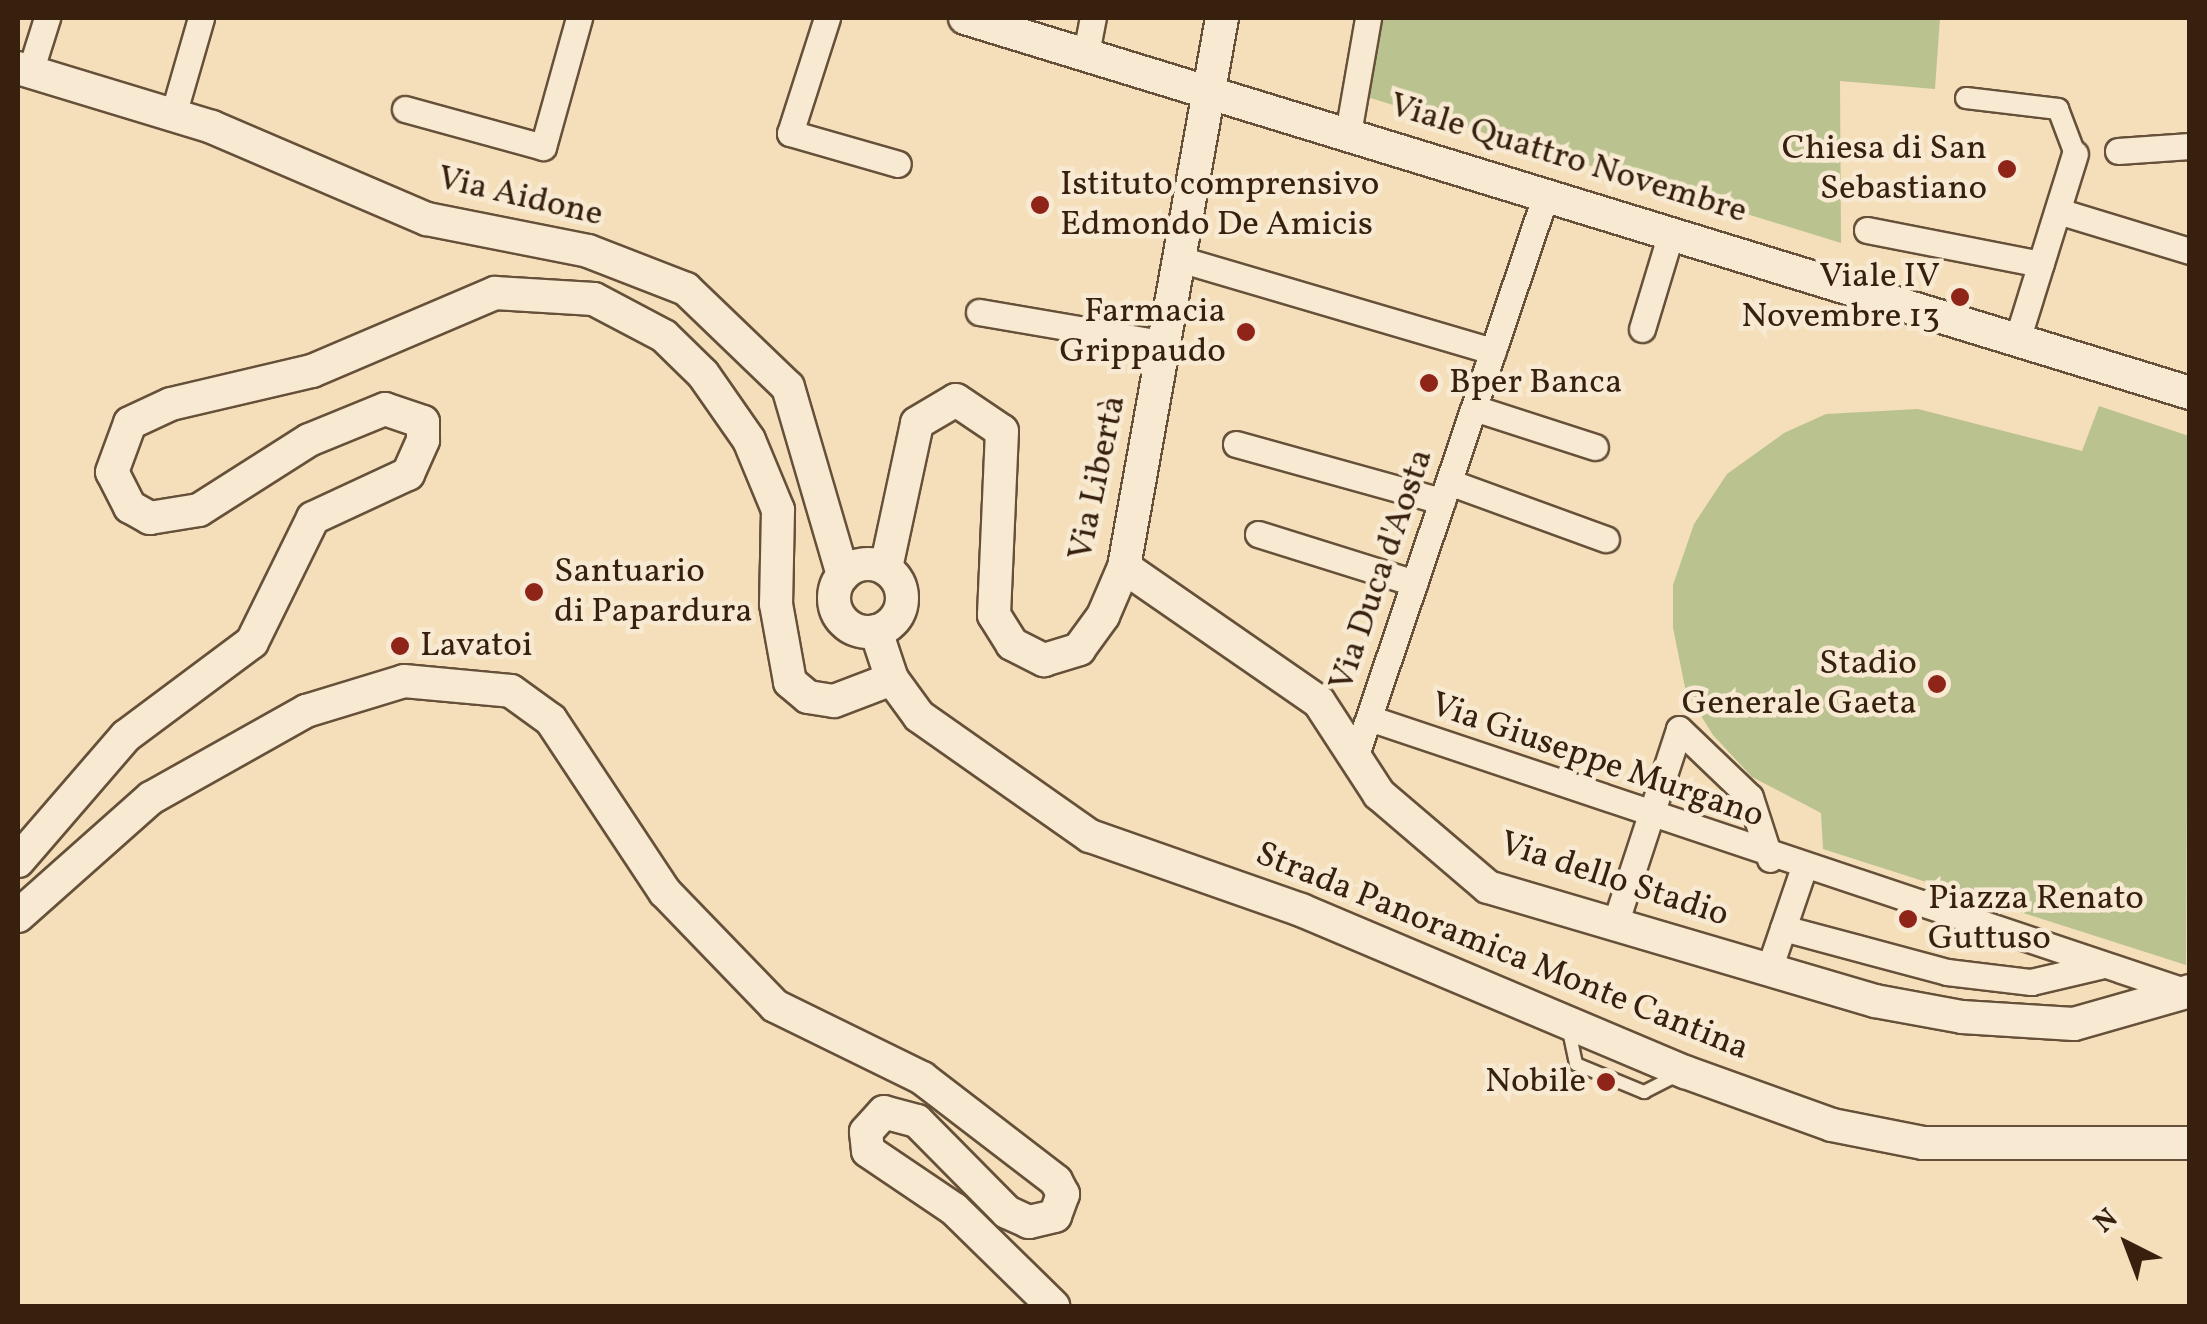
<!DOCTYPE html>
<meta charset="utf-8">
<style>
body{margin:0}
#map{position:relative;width:2207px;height:1324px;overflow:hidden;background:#f4dfba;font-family:Vollkorn,serif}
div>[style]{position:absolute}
.green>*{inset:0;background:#bac290}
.roads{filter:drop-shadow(2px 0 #665039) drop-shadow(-2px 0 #665039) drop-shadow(0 2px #665039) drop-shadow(0 -2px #665039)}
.service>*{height:12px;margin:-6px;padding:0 6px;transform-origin:6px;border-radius:6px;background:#f8ead2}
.pedestrian>*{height:20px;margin:-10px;padding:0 10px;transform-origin:10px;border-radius:10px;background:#f8ead2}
.minor>*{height:25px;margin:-12.5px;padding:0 12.5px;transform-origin:12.5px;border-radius:12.5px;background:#f8ead2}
.tertiary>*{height:32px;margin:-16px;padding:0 16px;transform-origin:16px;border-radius:16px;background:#f8ead2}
.tertiary>.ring{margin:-16px;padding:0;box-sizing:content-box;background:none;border:32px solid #f8ead2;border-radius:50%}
.dots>*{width:28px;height:28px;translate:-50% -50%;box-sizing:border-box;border:5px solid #f8ead2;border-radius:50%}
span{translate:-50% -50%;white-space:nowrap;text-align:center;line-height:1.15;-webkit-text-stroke:9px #f8ead2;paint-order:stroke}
.poi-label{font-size:35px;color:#37200e}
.right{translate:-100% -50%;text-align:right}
.left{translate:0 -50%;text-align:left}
.street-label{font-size:35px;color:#37200e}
.frame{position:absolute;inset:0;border:20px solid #37200e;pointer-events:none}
.north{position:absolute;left:2077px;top:1194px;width:100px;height:100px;-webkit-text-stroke:8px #f8ead2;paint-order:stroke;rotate:318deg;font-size:28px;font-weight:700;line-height:40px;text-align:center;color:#37200e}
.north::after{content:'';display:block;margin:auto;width:35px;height:45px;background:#37200e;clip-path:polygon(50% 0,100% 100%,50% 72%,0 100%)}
</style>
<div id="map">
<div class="green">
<i style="clip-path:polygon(1378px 18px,1940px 18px,1935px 89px,1840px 81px,1841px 243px,1364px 96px)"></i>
<i style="clip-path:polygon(2099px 406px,2189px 436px,2186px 965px,1823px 849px,1821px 813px,1752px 777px,1713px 735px,1686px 692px,1673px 628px,1673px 585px,1694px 524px,1727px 474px,1784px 433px,1826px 414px,1918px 409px,2082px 451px)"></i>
</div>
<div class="roads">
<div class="service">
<i style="left:1568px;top:1026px;width:39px;rotate:78deg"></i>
<i style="left:1576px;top:1064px;width:74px;rotate:22.4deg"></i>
<i style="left:1644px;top:1092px;width:38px;rotate:-27deg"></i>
</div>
<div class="pedestrian">
<i style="left:1966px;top:98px;width:93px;rotate:6.8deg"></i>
<i style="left:2058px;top:109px;width:48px;rotate:69.3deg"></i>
</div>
<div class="minor">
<i style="left:827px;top:18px;width:121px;rotate:107.8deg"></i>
<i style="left:790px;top:133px;width:112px;rotate:16deg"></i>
<i style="left:1086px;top:53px;width:36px;rotate:-79deg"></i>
<i style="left:30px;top:72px;width:57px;rotate:-72.5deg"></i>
<i style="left:405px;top:109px;width:143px;rotate:15.4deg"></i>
<i style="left:543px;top:147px;width:134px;rotate:-74.4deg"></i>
<i style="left:173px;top:115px;width:101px;rotate:-73.9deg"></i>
<i style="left:1348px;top:133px;width:117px;rotate:-80.1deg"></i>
<i style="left:2118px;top:151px;width:72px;rotate:-4deg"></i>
<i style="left:2058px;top:211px;width:138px;rotate:16.9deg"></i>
<i style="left:1867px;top:230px;width:177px;rotate:11.1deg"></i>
<i style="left:1183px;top:260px;width:323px;rotate:16.4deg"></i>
<i style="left:979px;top:312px;width:190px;rotate:9.7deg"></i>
<i style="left:1642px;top:329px;width:100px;rotate:-73.2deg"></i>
<i style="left:2017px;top:340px;width:195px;rotate:-72.7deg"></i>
<i style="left:1474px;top:408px;width:127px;rotate:17.9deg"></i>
<i style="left:1236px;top:444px;width:214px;rotate:15.5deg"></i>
<i style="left:1449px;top:482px;width:167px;rotate:20deg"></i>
<i style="left:1258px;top:534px;width:164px;rotate:17.4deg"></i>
<i style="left:1369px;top:718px;width:863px;rotate:18.52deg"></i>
<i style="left:1356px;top:755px;width:592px;rotate:-71.29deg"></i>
<i style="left:1614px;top:927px;width:208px;rotate:-71.8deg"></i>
<i style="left:1679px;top:729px;width:98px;rotate:43.8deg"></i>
<i style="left:1750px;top:797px;width:65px;rotate:72.1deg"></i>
<i style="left:1783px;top:928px;width:170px;rotate:15deg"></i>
<i style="left:1947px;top:972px;width:85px;rotate:6.8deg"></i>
<i style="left:2031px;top:982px;width:71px;rotate:-13.1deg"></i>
<i style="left:1768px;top:972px;width:108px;rotate:-71.1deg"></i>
</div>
<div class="tertiary">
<i style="left:965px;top:18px;width:1281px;rotate:17.02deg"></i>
<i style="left:18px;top:68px;width:203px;rotate:16.9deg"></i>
<i style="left:212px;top:127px;width:234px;rotate:23.2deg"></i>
<i style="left:427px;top:219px;width:164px;rotate:11.2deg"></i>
<i style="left:588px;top:251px;width:105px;rotate:21.2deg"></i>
<i style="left:686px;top:289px;width:141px;rotate:43.9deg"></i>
<i style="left:788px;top:387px;width:196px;rotate:73.7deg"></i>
<i class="ring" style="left:834px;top:564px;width:36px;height:36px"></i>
<i style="left:1124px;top:567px;width:237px;rotate:34.7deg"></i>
<i style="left:1319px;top:702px;width:110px;rotate:56.9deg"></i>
<i style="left:1379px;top:794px;width:143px;rotate:40.5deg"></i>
<i style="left:1488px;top:887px;width:403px;rotate:16.4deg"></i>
<i style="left:1875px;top:1001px;width:88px;rotate:10.4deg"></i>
<i style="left:1962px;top:1017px;width:112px;rotate:3.6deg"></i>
<i style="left:2074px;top:1024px;width:121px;rotate:-15.9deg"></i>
<i style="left:886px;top:568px;width:148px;rotate:-77.9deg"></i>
<i style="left:917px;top:423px;width:45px;rotate:-30.5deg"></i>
<i style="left:956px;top:400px;width:55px;rotate:34deg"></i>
<i style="left:1002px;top:431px;width:184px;rotate:92.5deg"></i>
<i style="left:994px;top:615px;width:34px;rotate:58deg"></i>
<i style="left:1012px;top:644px;width:36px;rotate:27deg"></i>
<i style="left:1044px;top:660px;width:37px;rotate:-17deg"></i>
<i style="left:1079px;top:649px;width:41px;rotate:-54deg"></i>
<i style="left:1103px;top:616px;width:53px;rotate:-66.8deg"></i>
<i style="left:1124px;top:567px;width:558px;rotate:-79.88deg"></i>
<i style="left:876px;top:631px;width:51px;rotate:71.6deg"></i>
<i style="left:892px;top:679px;width:46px;rotate:53.9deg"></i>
<i style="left:919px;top:716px;width:209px;rotate:35.1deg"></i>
<i style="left:1090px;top:836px;width:224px;rotate:19.3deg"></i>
<i style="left:1301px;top:910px;width:417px;rotate:22.9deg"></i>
<i style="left:1685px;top:1072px;width:156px;rotate:19.8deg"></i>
<i style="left:1832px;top:1125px;width:93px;rotate:11.2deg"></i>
<i style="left:1923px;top:1143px;width:267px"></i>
<i style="left:18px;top:861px;width:165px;rotate:-49.2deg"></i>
<i style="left:126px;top:736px;width:157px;rotate:-36.7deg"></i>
<i style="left:252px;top:642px;width:138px;rotate:-63.8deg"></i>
<i style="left:313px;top:518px;width:105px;rotate:-24.9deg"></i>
<i style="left:408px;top:474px;width:37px;rotate:-66deg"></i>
<i style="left:423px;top:440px;width:18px;rotate:-90deg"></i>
<i style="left:423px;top:422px;width:40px;rotate:-161.1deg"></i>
<i style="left:385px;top:409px;width:82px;rotate:157.8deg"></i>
<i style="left:309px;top:440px;width:130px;rotate:147.5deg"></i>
<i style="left:199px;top:510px;width:50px;rotate:170.7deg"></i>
<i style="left:150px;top:518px;width:23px;rotate:-151deg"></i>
<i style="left:130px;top:507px;width:39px;rotate:-117deg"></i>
<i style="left:112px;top:472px;width:52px;rotate:-69.8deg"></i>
<i style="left:130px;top:423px;width:45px;rotate:-24.9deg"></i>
<i style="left:171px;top:404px;width:145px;rotate:-13.2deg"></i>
<i style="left:312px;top:371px;width:199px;rotate:-23.1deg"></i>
<i style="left:495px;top:293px;width:99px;rotate:3.5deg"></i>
<i style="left:594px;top:299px;width:79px;rotate:27.9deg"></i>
<i style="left:664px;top:336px;width:54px;rotate:44.3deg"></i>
<i style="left:703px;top:374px;width:80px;rotate:55.1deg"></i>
<i style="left:749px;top:440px;width:76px;rotate:67.5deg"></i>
<i style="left:778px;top:510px;width:94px;rotate:91.2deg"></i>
<i style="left:776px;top:604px;width:79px;rotate:79.8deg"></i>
<i style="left:790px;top:682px;width:23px;rotate:40deg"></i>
<i style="left:808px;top:697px;width:26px;rotate:9deg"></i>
<i style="left:834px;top:701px;width:62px;rotate:-20.8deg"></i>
<i style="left:18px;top:916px;width:178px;rotate:-41.6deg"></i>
<i style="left:151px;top:798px;width:178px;rotate:-29.3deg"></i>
<i style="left:306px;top:711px;width:102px;rotate:-17deg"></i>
<i style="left:404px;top:681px;width:107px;rotate:5.3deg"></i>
<i style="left:511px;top:691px;width:49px;rotate:35.9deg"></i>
<i style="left:551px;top:720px;width:206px;rotate:56.5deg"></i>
<i style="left:665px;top:892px;width:158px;rotate:46deg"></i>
<i style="left:775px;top:1006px;width:164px;rotate:26.1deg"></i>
<i style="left:922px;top:1078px;width:169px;rotate:37.5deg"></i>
<i style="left:1056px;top:1181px;width:15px;rotate:62deg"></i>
<i style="left:1063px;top:1194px;width:23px;rotate:110deg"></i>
<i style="left:1055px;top:1216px;width:27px;rotate:167deg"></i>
<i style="left:1029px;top:1222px;width:24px;rotate:-156deg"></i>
<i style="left:1007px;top:1212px;width:128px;rotate:-134.7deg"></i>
<i style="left:917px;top:1121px;width:34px;rotate:-165deg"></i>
<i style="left:884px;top:1112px;width:27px;rotate:132deg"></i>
<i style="left:866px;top:1132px;width:19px;rotate:84deg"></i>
<i style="left:868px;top:1151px;width:104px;rotate:34deg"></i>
<i style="left:954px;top:1209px;width:139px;rotate:44.4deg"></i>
</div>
</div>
<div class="dots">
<i style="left:2007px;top:169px;background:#8f2418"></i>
<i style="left:1040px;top:205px;background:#8f2418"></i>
<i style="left:1960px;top:297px;background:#8f2418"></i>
<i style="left:1246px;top:332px;background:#8f2418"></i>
<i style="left:1429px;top:383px;background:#8f2418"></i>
<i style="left:534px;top:592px;background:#8f2418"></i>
<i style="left:400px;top:646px;background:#8f2418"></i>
<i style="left:1937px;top:684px;background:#8f2418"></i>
<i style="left:1908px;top:919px;background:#8f2418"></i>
<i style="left:1606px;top:1082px;background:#8f2418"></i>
</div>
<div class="poi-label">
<span class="right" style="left:1987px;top:169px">Chiesa di San<br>Sebastiano</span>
<span class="left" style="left:1060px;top:205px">Istituto comprensivo<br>Edmondo De Amicis</span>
<span class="right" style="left:1940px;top:297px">Viale IV<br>Novembre 13</span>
<span class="right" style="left:1226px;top:332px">Farmacia<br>Grippaudo</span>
<span class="left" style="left:1449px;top:383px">Bper Banca</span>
<span class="left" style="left:554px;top:592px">Santuario<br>di Papardura</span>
<span class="left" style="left:420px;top:646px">Lavatoi</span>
<span class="right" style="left:1917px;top:684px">Stadio<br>Generale Gaeta</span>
<span class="left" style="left:1928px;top:919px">Piazza Renato<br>Guttuso</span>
<span class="right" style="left:1586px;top:1082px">Nobile</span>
</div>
<div class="street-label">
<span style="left:1568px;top:159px;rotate:17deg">Viale Quattro Novembre</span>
<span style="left:520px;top:197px;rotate:13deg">Via Aidone</span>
<span style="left:1098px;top:478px;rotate:-78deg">Via Libertà</span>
<span style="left:1382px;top:570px;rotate:-71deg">Via Duca d'Aosta</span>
<span style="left:1597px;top:761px;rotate:19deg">Via Giuseppe Murgano</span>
<span style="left:1614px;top:880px;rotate:18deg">Via dello Stadio</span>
<span style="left:1502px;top:952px;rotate:22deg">Strada Panoramica Monte Cantina</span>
</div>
<div class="frame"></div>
<div class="north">N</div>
</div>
